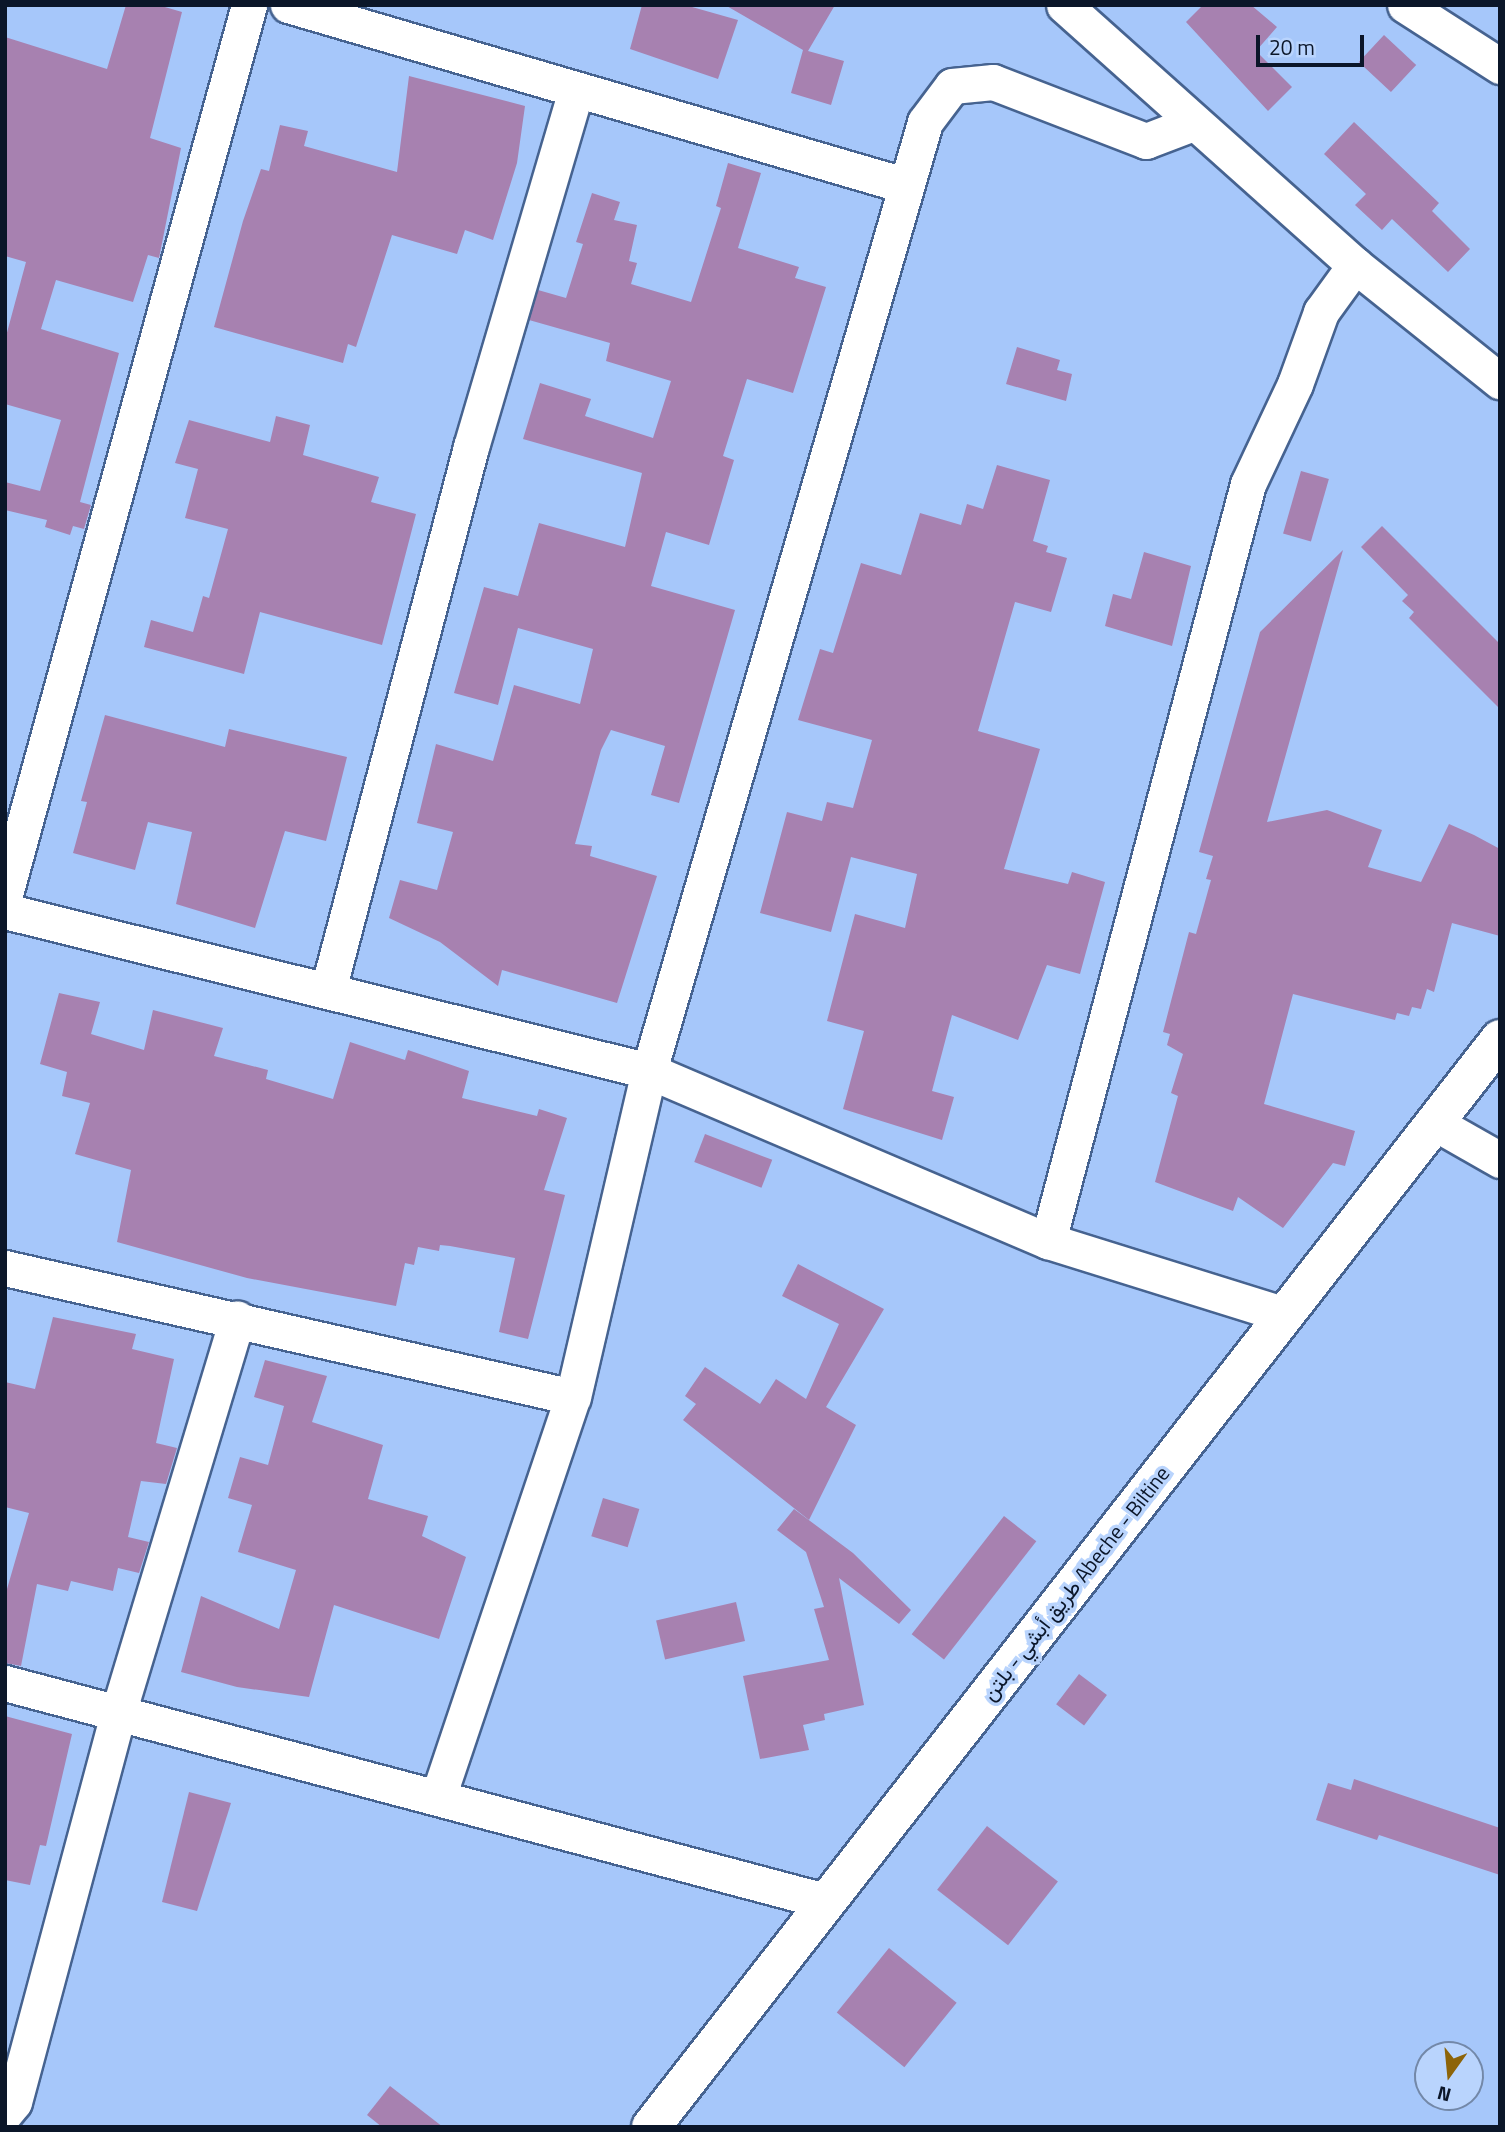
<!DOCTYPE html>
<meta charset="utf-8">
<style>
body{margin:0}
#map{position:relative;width:1505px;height:2132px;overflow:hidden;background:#a6c7fa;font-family:"Titillium Web",Vazirmatn,sans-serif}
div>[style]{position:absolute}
.building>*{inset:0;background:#a781b0;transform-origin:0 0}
.roads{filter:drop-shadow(2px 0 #466390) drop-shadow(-2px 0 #466390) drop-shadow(0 2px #466390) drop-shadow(0 -2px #466390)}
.minor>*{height:35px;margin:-17.5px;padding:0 17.5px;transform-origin:17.5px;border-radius:17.5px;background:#fff}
.major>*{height:38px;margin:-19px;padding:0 19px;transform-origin:19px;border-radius:19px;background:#fff}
span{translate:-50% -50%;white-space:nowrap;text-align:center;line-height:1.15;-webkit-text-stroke:7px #b9d4fd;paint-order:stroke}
.street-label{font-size:21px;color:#0b1629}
.frame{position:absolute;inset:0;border:7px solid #0b1629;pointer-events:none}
.north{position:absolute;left:1414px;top:2041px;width:70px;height:70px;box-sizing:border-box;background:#b9d4fd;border:2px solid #7388a8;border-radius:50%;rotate:195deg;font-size:19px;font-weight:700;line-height:28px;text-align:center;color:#0b1629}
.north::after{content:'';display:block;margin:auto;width:24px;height:32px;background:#8d6408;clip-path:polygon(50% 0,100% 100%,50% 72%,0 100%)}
.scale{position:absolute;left:1256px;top:35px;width:108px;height:32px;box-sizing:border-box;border:4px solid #0b1629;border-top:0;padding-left:9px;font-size:21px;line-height:24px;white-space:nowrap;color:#0b1629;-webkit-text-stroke:5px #b9d4fd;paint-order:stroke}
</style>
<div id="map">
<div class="building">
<i style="clip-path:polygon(126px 5px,158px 5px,182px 12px,150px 138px,181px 148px,159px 258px,148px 255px,133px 302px,56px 280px,41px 329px,119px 353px,80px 502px,91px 505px,84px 529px,73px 526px,70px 535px,45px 527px,47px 520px,5px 510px,5px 482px,40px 491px,61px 420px,5px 404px,5px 340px,26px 262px,5px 256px,5px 37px,107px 69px)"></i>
<i style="clip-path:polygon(642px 5px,685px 5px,738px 20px,718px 79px,630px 49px)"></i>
<i style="clip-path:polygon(725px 5px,835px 5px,808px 51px,844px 61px,831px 105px,791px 93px,803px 50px)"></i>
<i style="clip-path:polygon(1203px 5px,1251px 5px,1277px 27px,1256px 51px,1292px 87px,1268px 111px,1186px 22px)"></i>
<i style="left:1384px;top:35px;width:44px;height:37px;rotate:43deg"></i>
<i style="clip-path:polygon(409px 76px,525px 106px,517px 163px,493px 240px,465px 230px,457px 254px,392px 235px,356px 347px,348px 344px,343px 363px,214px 327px,243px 221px,261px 169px,269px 171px,280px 125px,308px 131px,304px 146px,397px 172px)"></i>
<i style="clip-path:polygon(1354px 122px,1439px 203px,1432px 211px,1470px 249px,1448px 272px,1392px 219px,1382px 230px,1355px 205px,1366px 194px,1324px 154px)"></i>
<i style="clip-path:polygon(728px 163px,761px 173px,738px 248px,799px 267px,795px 278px,826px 287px,793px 393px,747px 379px,723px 456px,734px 460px,709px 545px,666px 532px,651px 586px,735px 610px,679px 803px,651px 795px,665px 746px,611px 730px,601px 750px,575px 844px,592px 846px,590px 856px,657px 876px,617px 1003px,502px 970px,498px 986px,440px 942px,389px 918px,400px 880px,437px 890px,453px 832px,417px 823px,436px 744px,493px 761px,514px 685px,580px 704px,593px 649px,518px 628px,498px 705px,454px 693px,484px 587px,518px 596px,539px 523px,625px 547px,642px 473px,523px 439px,540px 383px,591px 399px,585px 416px,653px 438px,671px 381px,606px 361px,610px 343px,529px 320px,538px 290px,566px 298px,583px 244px,576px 242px,592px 193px,620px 202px,614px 220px,637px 225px,629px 261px,637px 263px,631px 284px,691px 302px,721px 208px,716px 206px)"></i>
<i style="clip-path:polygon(1017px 347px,1060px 360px,1057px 370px,1072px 374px,1066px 401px,1006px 384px)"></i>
<i style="clip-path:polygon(276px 416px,310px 425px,303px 455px,379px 477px,371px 502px,416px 514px,382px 645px,260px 612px,244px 674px,144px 647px,151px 620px,193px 632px,203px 596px,209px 598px,228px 529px,185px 518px,198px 469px,175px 463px,189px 420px,270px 442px)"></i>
<i style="clip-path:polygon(997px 465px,1050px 480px,1033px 541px,1048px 546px,1046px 552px,1067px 558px,1051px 612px,1015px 602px,978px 731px,1040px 749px,1004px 869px,1068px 884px,1072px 872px,1105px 882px,1080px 974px,1047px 965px,1018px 1040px,952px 1015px,932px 1091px,954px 1097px,942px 1140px,843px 1109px,864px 1031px,827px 1021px,855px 914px,905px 928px,917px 874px,851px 857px,831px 932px,760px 913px,787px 812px,822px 821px,827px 802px,853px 808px,872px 740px,798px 720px,820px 649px,833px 653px,861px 563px,901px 575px,920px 513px,961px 525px,967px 504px,983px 509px)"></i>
<i style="left:1301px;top:471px;width:29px;height:65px;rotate:16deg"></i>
<i style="clip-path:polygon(1382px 526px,1500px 644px,1500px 709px,1409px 618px,1414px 612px,1402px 601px,1408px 595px,1361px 547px)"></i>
<i style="clip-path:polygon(1343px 550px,1267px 822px,1327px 810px,1382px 830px,1368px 867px,1421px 882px,1449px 824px,1474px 835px,1500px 849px,1500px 936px,1452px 923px,1434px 992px,1427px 989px,1421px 1009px,1412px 1007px,1409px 1016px,1397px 1013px,1395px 1020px,1293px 994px,1264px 1104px,1355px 1131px,1345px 1166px,1333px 1163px,1283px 1228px,1238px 1197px,1233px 1211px,1155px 1182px,1178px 1096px,1171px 1093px,1183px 1054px,1167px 1045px,1170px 1034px,1163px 1032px,1189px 932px,1196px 934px,1211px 880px,1206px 879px,1213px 856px,1199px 852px,1260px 632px)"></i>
<i style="clip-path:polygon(1144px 552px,1191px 566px,1172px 646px,1105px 626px,1113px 594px,1131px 599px)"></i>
<i style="clip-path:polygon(105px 715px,225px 747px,229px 729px,347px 757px,326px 841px,285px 831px,255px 928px,176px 904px,192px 832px,148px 822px,135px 870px,73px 853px,87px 802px,81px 801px)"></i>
<i style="clip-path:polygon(59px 993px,100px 1002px,91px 1034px,144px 1050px,153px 1010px,223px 1028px,214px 1056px,268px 1070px,266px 1079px,333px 1099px,350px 1042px,405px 1060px,408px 1050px,469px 1071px,462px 1098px,537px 1116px,539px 1109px,567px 1118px,544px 1190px,565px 1195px,528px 1339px,499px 1332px,515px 1258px,450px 1246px,440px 1245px,439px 1251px,418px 1247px,414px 1265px,405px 1263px,396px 1306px,247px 1278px,117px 1242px,131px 1170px,75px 1154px,90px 1103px,62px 1096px,67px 1072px,40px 1064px)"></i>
<i style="left:705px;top:1134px;width:72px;height:30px;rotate:21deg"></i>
<i style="clip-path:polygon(798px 1264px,884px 1309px,826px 1407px,856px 1425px,809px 1520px,683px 1420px,696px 1404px,685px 1396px,705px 1367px,760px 1404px,776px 1379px,806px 1399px,839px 1324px,782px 1296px)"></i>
<i style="clip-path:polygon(53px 1317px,136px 1334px,132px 1349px,174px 1359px,156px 1443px,177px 1448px,166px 1484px,141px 1481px,128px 1537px,149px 1542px,139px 1573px,118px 1568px,113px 1591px,71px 1581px,68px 1591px,37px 1584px,21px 1666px,5px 1663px,5px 1596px,29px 1513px,5px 1507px,5px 1382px,35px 1389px)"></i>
<i style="clip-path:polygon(265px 1360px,327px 1376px,312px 1422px,383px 1445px,368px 1499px,428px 1516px,422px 1536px,466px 1557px,439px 1639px,334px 1605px,309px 1697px,237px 1687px,181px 1672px,201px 1596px,279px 1629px,296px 1570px,238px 1552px,252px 1505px,228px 1498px,240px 1457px,268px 1465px,284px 1406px,254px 1397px)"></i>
<i style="left:603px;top:1498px;width:38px;height:40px;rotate:17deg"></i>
<i style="clip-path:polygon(794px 1509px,853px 1553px,911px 1610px,899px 1624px,839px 1578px,864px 1705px,824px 1714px,825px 1720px,803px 1725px,809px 1750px,760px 1759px,743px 1676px,829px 1660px,814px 1609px,824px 1607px,806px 1552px,777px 1530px)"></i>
<i style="left:1004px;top:1516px;width:41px;height:150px;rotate:38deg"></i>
<i style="left:736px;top:1602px;width:40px;height:82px;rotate:77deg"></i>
<i style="left:1079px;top:1674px;width:35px;height:38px;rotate:37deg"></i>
<i style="clip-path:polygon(5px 1716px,72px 1734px,46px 1846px,40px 1845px,30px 1885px,5px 1880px)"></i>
<i style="clip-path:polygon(1354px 1779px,1500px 1828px,1500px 1875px,1379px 1835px,1377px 1840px,1316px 1820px,1328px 1783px,1351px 1790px)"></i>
<i style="clip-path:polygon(189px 1792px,231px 1803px,197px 1911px,162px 1902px)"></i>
<i style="left:987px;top:1826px;width:90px;height:81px;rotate:38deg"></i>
<i style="left:889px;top:1948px;width:87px;height:83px;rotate:39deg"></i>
<i style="clip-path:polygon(390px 2086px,443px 2127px,382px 2127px,367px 2115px)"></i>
</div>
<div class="roads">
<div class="minor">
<i style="left:288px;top:5px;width:642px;rotate:16.29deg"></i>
<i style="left:1064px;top:5px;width:390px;rotate:41.8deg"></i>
<i style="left:1355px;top:265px;width:186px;rotate:38.7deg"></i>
<i style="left:1405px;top:5px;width:113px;rotate:32.7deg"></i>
<i style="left:5px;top:894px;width:922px;rotate:-74.65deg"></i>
<i style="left:5px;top:911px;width:664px;rotate:13.95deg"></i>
<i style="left:649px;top:1071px;width:434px;rotate:23.1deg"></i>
<i style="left:1048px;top:1241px;width:248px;rotate:17.3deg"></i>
<i style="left:328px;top:990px;width:562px;rotate:-75.25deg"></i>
<i style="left:471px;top:447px;width:371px;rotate:-73.6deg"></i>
<i style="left:1435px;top:1123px;width:75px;rotate:29.6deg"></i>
<i style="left:1048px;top:1241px;width:783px;rotate:-75.2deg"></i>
<i style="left:1248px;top:484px;width:110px;rotate:-64.8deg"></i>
<i style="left:1295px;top:384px;width:77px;rotate:-70.1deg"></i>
<i style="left:1321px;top:312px;width:58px;rotate:-54.1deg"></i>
<i style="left:5px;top:1268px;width:582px;rotate:12.8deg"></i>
<i style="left:5px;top:1683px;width:848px;rotate:14.89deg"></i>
<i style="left:438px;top:1797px;width:422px;rotate:-71.4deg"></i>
<i style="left:573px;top:1397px;width:335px;rotate:-76.9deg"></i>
<i style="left:649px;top:1071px;width:988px;rotate:-73.78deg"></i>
<i style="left:925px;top:122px;width:45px;rotate:-53.1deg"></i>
<i style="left:952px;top:86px;width:41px;rotate:-5.6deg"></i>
<i style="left:993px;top:82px;width:164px;rotate:21.1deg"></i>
<i style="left:1146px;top:141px;width:50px;rotate:-21deg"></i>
<i style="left:5px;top:2113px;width:14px;rotate:-51deg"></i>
<i style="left:14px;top:2102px;width:406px;rotate:-75deg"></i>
<i style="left:119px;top:1710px;width:409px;rotate:-73.2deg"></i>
</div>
<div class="major">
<i style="left:651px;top:2127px;width:1380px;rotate:-52.03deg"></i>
</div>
</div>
<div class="street-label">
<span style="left:1075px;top:1583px;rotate:-52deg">طريق أبشي - بلتن Abeche - Biltine</span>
</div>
<div class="frame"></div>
<div class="north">N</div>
<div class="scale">20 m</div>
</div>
